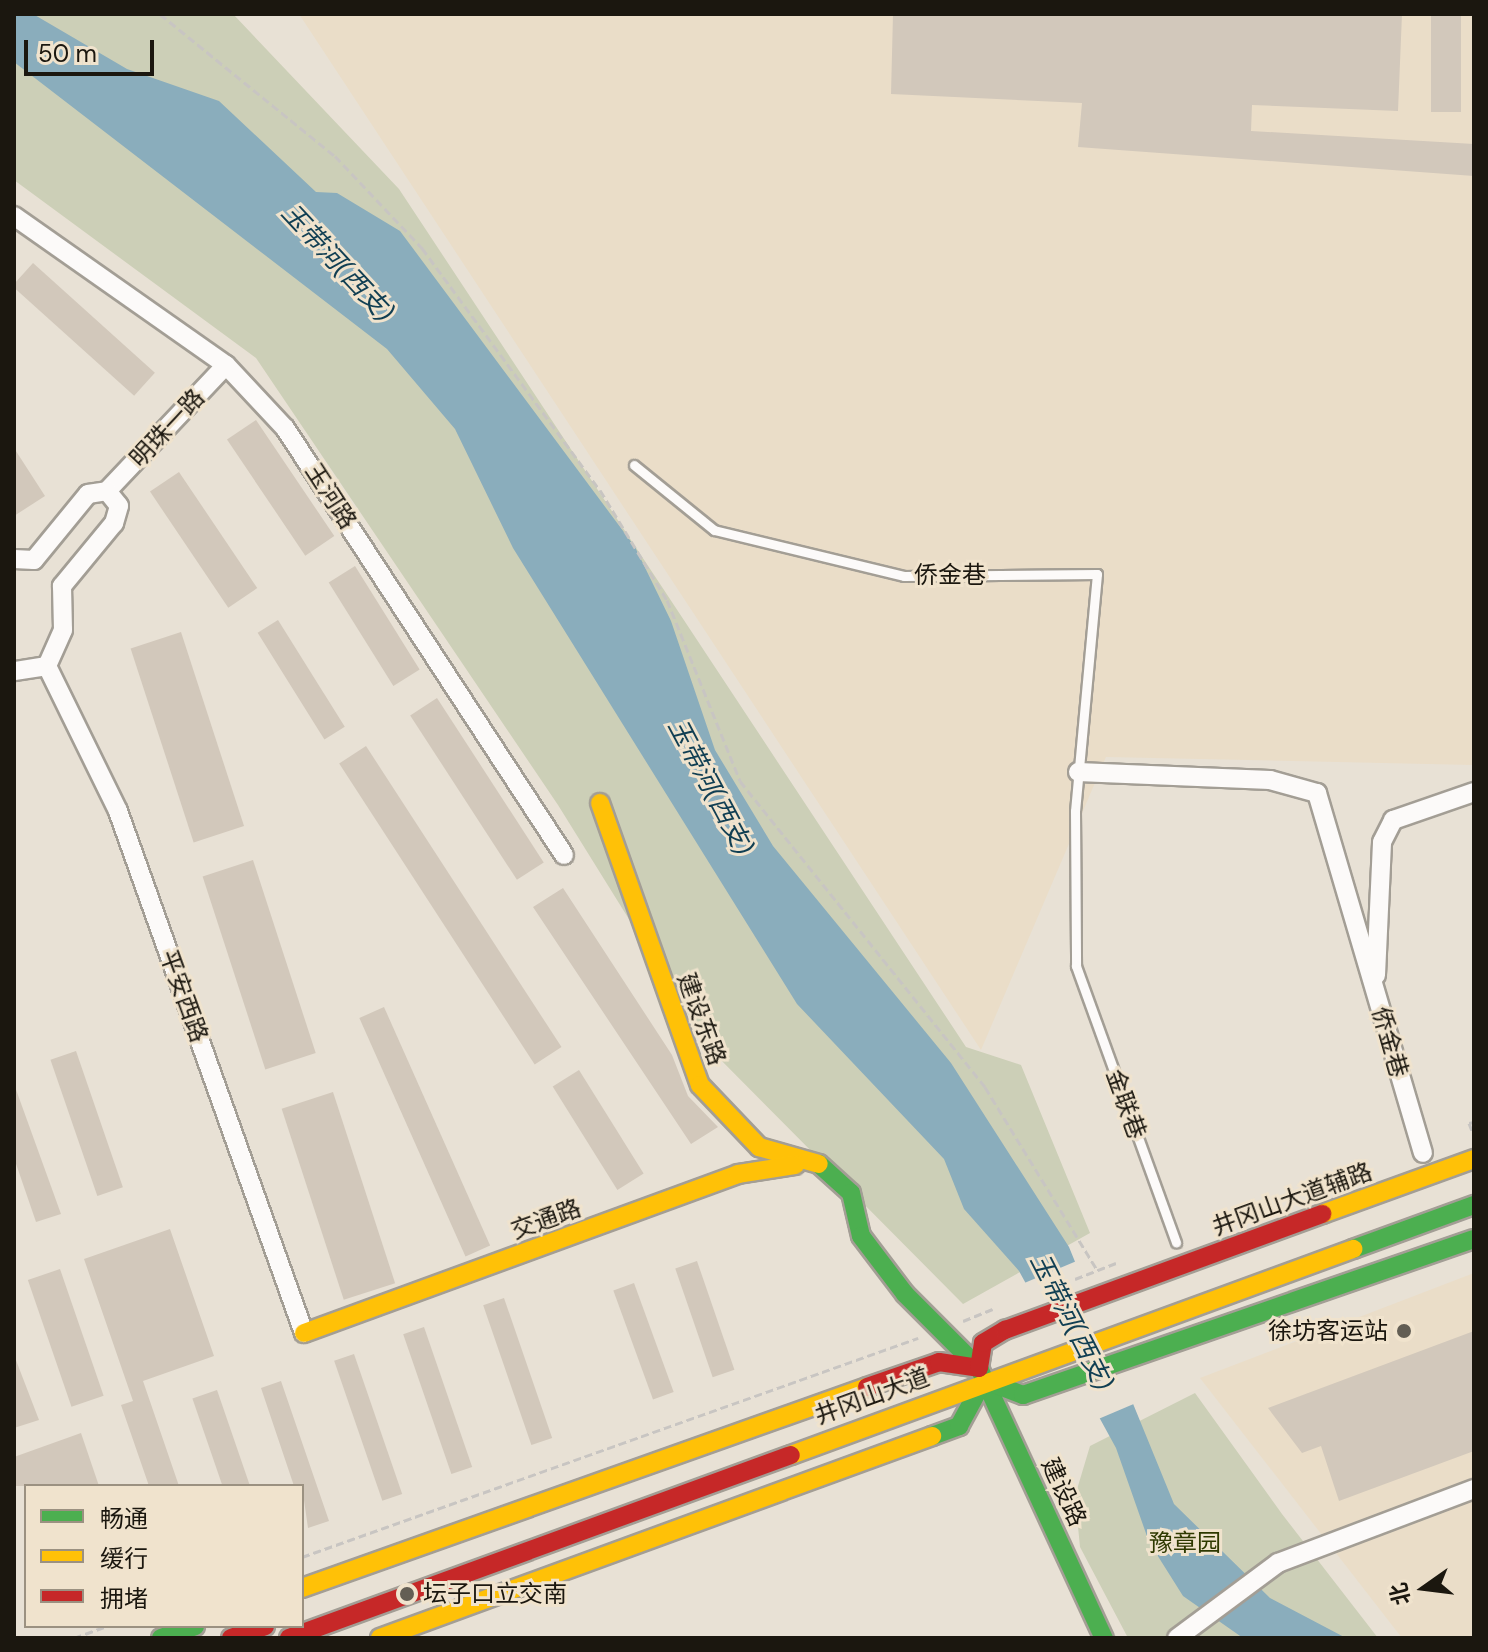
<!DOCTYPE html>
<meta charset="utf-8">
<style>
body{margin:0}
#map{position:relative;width:1488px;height:1652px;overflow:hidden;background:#e8e1d5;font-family:"DM Sans","Noto Sans SC",sans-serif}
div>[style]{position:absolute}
.built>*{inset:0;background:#eaddc8}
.green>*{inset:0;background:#cccfb7}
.water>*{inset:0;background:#8aadbc}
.pier>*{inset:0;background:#e8e1d5}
.building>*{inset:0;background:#d2c8bb;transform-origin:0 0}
.path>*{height:3px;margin-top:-1.5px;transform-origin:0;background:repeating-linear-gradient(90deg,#c8c5c2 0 8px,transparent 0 12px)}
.roads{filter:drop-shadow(2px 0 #a39e95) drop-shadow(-2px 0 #a39e95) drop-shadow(0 2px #a39e95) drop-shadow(0 -2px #a39e95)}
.lane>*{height:9px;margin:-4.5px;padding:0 4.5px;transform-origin:4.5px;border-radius:4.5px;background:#fcfaf9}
.street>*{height:18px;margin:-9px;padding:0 9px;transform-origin:9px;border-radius:9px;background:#fcfaf9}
.fast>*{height:18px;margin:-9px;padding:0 9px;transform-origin:9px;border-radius:9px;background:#4caf50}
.slow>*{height:18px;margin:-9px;padding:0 9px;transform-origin:9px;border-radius:9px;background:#ffc107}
.jam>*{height:18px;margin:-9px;padding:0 9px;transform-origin:9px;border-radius:9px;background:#c62828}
.path-bridge>*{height:3px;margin-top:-1.5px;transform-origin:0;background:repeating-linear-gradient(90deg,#c8c5c2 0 8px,transparent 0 12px)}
.dots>*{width:22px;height:22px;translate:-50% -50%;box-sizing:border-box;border:4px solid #f0e3cd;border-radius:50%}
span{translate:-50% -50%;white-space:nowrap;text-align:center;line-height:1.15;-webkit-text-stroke:6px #f0e3cd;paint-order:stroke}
.street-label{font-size:24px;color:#1b170f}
.poi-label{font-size:24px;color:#1b170f}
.right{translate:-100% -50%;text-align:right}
.left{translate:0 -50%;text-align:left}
.park-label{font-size:24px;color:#2e3900}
.water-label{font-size:26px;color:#113f53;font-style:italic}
.frame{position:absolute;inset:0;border:16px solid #1b170f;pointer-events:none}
.legend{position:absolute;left:24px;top:1484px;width:280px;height:144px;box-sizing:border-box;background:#f0e3cd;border:2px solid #9b9181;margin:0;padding:10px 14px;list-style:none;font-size:24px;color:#1b170f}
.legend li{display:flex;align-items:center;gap:16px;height:40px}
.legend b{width:40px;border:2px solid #9b9181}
.north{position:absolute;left:1384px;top:1548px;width:80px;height:80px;-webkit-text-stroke:6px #f0e3cd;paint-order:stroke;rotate:256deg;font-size:22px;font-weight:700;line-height:32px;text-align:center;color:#1b170f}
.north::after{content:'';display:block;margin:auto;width:28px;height:36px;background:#1b170f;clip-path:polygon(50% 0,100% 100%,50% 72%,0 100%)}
.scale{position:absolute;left:24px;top:40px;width:130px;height:36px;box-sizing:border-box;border:4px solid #1b170f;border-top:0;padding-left:10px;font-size:24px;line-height:28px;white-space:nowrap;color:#1b170f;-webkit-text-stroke:6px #f0e3cd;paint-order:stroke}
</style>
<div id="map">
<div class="built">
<i style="clip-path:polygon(299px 14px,1474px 14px,1474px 765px,1106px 757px,981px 1050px)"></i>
<i style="clip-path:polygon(1474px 1273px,1474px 1638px,1402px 1638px,1200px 1378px)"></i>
</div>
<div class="green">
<i style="clip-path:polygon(14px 14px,233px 14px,399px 189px,966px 1047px,1021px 1065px,1090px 1233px,963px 1304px,709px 1048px,558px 805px,256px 358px,14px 180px)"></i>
<i style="clip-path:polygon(1195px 1393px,1282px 1514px,1378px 1638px,1128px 1638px,1080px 1547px,1075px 1496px,1090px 1446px)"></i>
</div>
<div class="water">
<i style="clip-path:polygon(14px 14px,33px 14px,127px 69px,219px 101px,316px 192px,337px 193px,400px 231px,635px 547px,671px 621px,715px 750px,773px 846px,951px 1063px,1069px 1247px,1174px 1504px,1270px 1598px,1346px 1638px,1243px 1638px,1183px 1596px,1149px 1542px,1116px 1448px,1019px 1271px,964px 1209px,944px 1159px,797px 1004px,513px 548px,455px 429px,387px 349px,14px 62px)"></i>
</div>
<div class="pier">
<i style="clip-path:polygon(1079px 1260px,1136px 1403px,1096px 1420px,1022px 1284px)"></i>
</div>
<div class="building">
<i style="clip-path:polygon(893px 14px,1402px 14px,1398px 111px,1252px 105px,1251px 131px,1474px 144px,1474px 176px,1078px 147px,1082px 103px,891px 94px)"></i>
<i style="left:1431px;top:14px;width:30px;height:98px"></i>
<i style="left:33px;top:263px;width:164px;height:31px;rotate:42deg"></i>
<i style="left:256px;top:420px;width:140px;height:35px;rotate:56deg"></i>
<i style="clip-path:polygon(14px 448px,45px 496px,14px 516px)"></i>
<i style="left:179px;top:472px;width:140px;height:35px;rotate:56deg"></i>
<i style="left:355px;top:566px;width:122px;height:31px;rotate:58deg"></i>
<i style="left:278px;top:620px;width:126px;height:24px;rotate:58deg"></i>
<i style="left:181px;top:632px;width:204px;height:53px;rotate:72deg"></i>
<i style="left:437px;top:698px;width:196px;height:32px;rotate:57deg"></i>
<i style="left:366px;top:746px;width:359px;height:32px;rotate:57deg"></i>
<i style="left:253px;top:860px;width:203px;height:53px;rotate:72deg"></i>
<i style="clip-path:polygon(563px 888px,672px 1055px,688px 1096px,718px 1127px,691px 1144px,533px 907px)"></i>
<i style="left:384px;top:1007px;width:261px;height:27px;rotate:66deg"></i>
<i style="left:76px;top:1051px;width:144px;height:27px;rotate:71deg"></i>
<i style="left:579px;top:1070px;width:122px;height:31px;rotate:58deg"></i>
<i style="clip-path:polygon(14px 1084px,61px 1214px,36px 1222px,14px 1158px)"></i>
<i style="left:333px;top:1092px;width:201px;height:54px;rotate:72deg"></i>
<i style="clip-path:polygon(170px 1229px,214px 1356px,143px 1381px,179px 1486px,149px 1486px,121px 1405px,133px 1401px,84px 1259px)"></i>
<i style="left:697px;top:1261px;width:115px;height:23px;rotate:71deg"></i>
<i style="left:60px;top:1269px;width:134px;height:34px;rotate:71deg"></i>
<i style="left:634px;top:1283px;width:116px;height:22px;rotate:70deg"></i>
<i style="left:504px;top:1298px;width:148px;height:22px;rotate:71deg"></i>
<i style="left:424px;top:1327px;width:148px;height:22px;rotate:71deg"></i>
<i style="clip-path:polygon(1474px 1331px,1474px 1451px,1339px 1501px,1321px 1446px,1302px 1453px,1268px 1408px)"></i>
<i style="left:354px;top:1354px;width:148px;height:21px;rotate:71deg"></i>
<i style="clip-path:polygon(14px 1355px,39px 1420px,14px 1428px)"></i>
<i style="clip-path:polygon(281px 1381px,329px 1521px,308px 1528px,302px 1486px,294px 1486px,261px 1388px)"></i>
<i style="left:217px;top:1390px;width:102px;height:26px;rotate:71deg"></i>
<i style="clip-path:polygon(81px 1433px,99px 1486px,14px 1486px,14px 1457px)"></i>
</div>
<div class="path">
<i style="left:160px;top:14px;width:225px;rotate:39.1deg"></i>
<i style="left:335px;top:156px;width:127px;rotate:46.6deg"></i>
<i style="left:422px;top:248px;width:300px;rotate:53.7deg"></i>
<i style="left:600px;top:490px;width:129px;rotate:58.7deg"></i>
<i style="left:667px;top:600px;width:195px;rotate:68deg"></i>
<i style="left:740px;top:781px;width:392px;rotate:51.3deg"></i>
<i style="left:985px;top:1087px;width:215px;rotate:58.5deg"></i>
<i style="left:1469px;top:1123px;width:5px;rotate:-11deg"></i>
<i style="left:1075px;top:1279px;width:44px;rotate:-21.3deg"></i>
<i style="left:963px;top:1321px;width:32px;rotate:-22deg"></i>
<i style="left:302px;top:1557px;width:654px;rotate:-19.57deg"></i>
<i style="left:74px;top:1638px;width:35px;rotate:-20deg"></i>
</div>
<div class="roads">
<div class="lane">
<i style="left:634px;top:465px;width:103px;rotate:39.1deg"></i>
<i style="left:714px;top:530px;width:195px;rotate:13.6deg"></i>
<i style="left:904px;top:576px;width:193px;rotate:-0.6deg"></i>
<i style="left:1097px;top:574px;width:238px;rotate:95.3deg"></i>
<i style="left:1075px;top:811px;width:155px;rotate:89.6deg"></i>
<i style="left:1076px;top:966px;width:294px;rotate:70.1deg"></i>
</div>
<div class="street">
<i style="left:14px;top:216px;width:259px;rotate:35.1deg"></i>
<i style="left:226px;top:365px;width:86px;rotate:46.9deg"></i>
<i style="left:285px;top:428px;width:510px;rotate:56.84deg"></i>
<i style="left:107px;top:491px;width:173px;rotate:-46.6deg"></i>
<i style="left:14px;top:559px;width:20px;rotate:3deg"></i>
<i style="left:34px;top:560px;width:85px;rotate:-50.7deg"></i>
<i style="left:88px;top:494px;width:19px;rotate:-9deg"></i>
<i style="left:107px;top:491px;width:19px;rotate:51deg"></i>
<i style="left:119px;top:506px;width:18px;rotate:106deg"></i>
<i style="left:114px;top:523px;width:82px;rotate:129.5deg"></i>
<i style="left:62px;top:586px;width:44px;rotate:88.7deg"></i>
<i style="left:63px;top:630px;width:39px;rotate:114deg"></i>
<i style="left:47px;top:666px;width:33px;rotate:171deg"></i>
<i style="left:47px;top:666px;width:161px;rotate:63.9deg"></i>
<i style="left:118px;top:811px;width:554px;rotate:70.39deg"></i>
<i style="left:1078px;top:772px;width:192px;rotate:2.4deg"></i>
<i style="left:1270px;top:780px;width:49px;rotate:15.5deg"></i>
<i style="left:1317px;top:793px;width:375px;rotate:73.6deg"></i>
<i style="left:1376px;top:975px;width:133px;rotate:-87.4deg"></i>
<i style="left:1382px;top:842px;width:25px;rotate:-63deg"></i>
<i style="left:1393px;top:820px;width:86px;rotate:-19.1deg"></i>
<i style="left:1177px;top:1638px;width:126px;rotate:-36.6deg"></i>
<i style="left:1278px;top:1563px;width:210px;rotate:-20.7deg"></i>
</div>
<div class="fast">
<i style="left:819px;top:1164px;width:43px;rotate:42.2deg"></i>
<i style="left:851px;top:1193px;width:44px;rotate:76.9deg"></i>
<i style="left:861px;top:1236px;width:73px;rotate:52.8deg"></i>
<i style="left:905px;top:1294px;width:105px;rotate:45deg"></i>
<i style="left:979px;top:1368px;width:298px;rotate:65.2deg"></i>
<i style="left:1353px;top:1249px;width:129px;rotate:-20deg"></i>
<i style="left:932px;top:1436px;width:29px;rotate:-20deg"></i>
<i style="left:959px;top:1426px;width:52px;rotate:-61.5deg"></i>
<i style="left:984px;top:1380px;width:42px;rotate:21deg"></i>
<i style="left:1023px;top:1395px;width:477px;rotate:-19.1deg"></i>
<i style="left:161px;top:1638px;width:36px;rotate:-19deg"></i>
</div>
<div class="slow">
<i style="left:600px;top:803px;width:299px;rotate:70.5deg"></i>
<i style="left:700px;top:1085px;width:86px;rotate:46.4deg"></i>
<i style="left:759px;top:1147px;width:62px;rotate:15.8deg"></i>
<i style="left:1322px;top:1214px;width:162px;rotate:-19.9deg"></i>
<i style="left:304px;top:1333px;width:462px;rotate:-20.1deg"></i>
<i style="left:738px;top:1174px;width:58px;rotate:-9deg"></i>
<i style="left:791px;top:1455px;width:599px;rotate:-20.13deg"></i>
<i style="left:302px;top:1588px;width:600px;rotate:-19.58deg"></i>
<i style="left:380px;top:1638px;width:588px;rotate:-20.1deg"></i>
</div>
<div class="jam">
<i style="left:867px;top:1387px;width:76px;rotate:-19.1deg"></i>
<i style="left:939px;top:1362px;width:40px;rotate:8.5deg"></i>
<i style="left:979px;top:1368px;width:25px;rotate:-81deg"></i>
<i style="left:983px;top:1343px;width:26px;rotate:-31deg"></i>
<i style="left:1005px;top:1330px;width:338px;rotate:-20.1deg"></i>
<i style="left:231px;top:1638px;width:36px;rotate:-19deg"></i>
<i style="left:289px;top:1638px;width:534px;rotate:-20.03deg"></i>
</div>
</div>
<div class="path-bridge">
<i style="left:1469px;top:1123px;width:14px;rotate:69deg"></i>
</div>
<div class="dots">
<i style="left:1404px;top:1331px;background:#635e54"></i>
<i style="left:407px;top:1594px;background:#635e54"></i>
</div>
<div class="street-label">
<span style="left:167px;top:428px;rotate:-47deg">明珠一路</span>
<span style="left:331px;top:496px;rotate:57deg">玉河路</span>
<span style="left:950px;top:575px">侨金巷</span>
<span style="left:184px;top:996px;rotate:70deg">平安西路</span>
<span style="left:702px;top:1019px;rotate:70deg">建设东路</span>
<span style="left:1390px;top:1042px;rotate:74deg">侨金巷</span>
<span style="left:1126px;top:1104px;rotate:70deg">金联巷</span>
<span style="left:1292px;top:1199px;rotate:-20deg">井冈山大道辅路</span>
<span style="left:546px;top:1219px;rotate:-20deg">交通路</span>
<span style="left:872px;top:1396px;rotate:-20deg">井冈山大道</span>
<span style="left:1064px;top:1492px;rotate:65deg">建设路</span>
</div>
<div class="poi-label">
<span class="right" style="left:1388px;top:1331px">徐坊客运站</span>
<span class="left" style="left:423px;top:1594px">坛子口立交南</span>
</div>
<div class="park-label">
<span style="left:1185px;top:1543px">豫章园</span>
</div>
<div class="water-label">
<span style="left:337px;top:263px;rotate:47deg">玉带河(西支)</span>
<span style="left:710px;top:787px;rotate:62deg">玉带河(西支)</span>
<span style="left:1071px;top:1322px;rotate:63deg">玉带河(西支)</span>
</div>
<div class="frame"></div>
<ul class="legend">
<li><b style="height:10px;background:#4caf50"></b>畅通</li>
<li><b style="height:10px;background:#ffc107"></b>缓行</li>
<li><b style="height:10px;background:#c62828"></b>拥堵</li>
</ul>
<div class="north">北</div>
<div class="scale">50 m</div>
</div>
